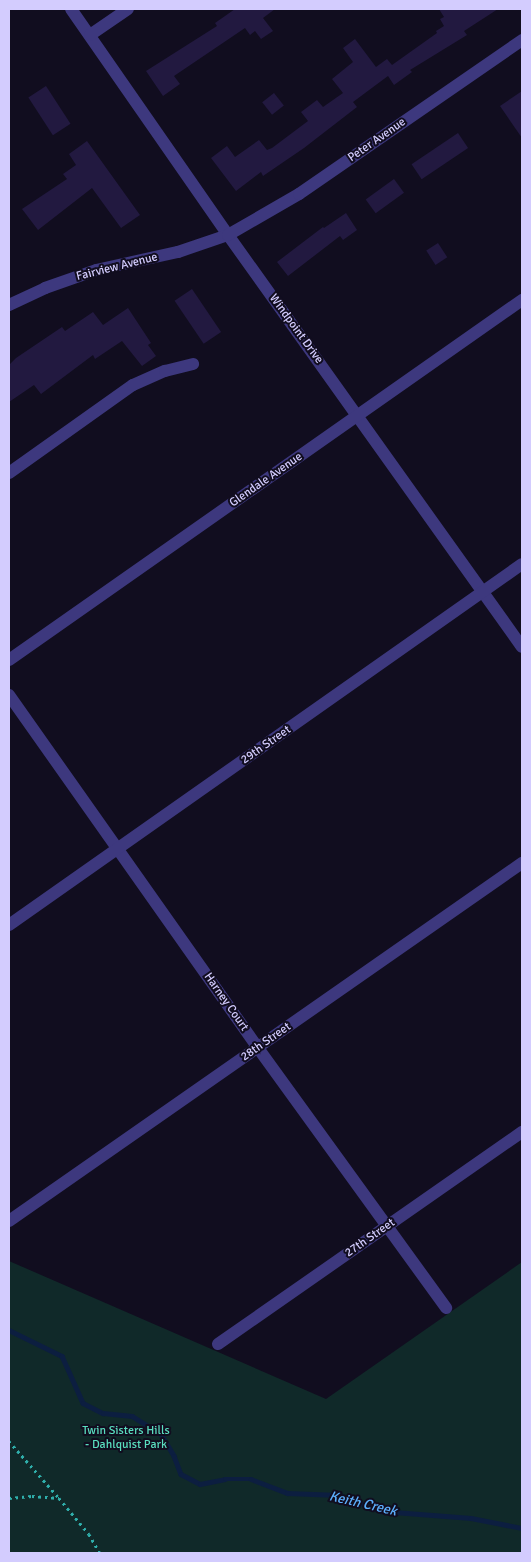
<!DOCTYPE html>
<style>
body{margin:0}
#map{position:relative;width:531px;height:1562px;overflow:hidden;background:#110d1f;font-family:Signika,sans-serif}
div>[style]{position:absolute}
.green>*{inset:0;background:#102929}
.stream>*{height:4.5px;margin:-2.25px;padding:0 2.25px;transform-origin:2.25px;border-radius:2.25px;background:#0c1e40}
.building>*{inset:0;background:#221940;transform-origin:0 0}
.path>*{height:2.5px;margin-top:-1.25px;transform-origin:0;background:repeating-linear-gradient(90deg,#2fafab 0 2.5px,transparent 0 6.5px)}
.minor>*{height:12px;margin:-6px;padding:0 6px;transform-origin:6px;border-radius:6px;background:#3d387e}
span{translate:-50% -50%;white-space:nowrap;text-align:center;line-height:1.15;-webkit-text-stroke:4px #110d1f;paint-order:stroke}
.street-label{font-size:12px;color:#d3ccfe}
.park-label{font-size:12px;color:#5addbf}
.water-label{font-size:14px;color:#5caefc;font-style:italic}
.frame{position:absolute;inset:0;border:10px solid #d3ccfe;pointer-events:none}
</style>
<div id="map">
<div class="green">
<i style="clip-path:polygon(9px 1261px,326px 1399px,522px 1262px,522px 1553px,9px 1553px)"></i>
</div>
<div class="stream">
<i style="left:9px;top:1330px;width:59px;rotate:26.1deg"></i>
<i style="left:62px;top:1356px;width:51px;rotate:65.9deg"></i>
<i style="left:83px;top:1403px;width:22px;rotate:27deg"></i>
<i style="left:103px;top:1413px;width:29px;rotate:6deg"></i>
<i style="left:132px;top:1416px;width:34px;rotate:32deg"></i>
<i style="left:161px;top:1434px;width:26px;rotate:59deg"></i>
<i style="left:174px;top:1456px;width:19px;rotate:69deg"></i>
<i style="left:181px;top:1474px;width:21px;rotate:28deg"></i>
<i style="left:200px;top:1484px;width:25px;rotate:-11deg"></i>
<i style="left:225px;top:1479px;width:26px"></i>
<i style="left:251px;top:1479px;width:39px;rotate:21deg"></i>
<i style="left:287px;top:1493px;width:52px;rotate:2.2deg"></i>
<i style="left:339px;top:1495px;width:45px;rotate:20.9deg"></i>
<i style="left:381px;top:1511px;width:90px;rotate:4.4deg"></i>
<i style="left:471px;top:1518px;width:52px;rotate:11.1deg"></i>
</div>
<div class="building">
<i style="clip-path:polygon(235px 9px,275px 9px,263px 18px,273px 31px,261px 39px,255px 31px,250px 35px,245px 28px,174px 76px,180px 84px,163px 96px,146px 71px,217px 26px,215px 23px)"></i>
<i style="clip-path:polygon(439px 9px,498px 9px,464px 31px,467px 35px,410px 70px,412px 72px,394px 85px,388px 76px,353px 102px,357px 107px,304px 148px,263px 176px,261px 172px,236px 191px,211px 158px,227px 146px,235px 157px,259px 140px,267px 150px,272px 148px,308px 121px,301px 112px,317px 100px,323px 107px,343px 93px,332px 79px,353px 62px,343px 48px,355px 39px,376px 67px,387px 59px,392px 65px,437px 33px,436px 31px,444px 26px,440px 19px,444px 17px)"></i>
<i style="left:46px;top:86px;width:45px;height:21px;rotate:57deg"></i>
<i style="clip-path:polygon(522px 91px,522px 138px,500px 106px)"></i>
<i style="left:274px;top:93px;width:16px;height:15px;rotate:52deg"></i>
<i style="left:458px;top:133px;width:18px;height:56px;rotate:56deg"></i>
<i style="clip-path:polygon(87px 141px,140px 215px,121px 228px,92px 188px,38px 230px,22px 209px,67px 179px,63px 174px,76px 165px,69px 154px)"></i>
<i style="left:394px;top:179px;width:17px;height:35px;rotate:54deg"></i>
<i style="clip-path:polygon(346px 213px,357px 230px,343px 240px,340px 236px,288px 276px,277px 262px,323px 227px,324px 228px)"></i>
<i style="left:438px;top:243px;width:17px;height:14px;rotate:57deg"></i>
<i style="left:192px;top:289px;width:52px;height:21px;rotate:56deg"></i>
<i style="clip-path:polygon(128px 308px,151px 343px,148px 345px,156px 356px,142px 366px,122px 341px,95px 359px,93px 355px,41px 394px,34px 385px,9px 402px,9px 365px,16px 358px,62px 327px,65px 331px,93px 312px,103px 325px)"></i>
</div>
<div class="path">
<i style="left:9px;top:1441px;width:76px;rotate:48.7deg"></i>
<i style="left:9px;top:1498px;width:23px;rotate:-5deg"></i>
<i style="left:32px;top:1496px;width:27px;rotate:4deg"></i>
<i style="left:59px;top:1498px;width:47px;rotate:50.2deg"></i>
<i style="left:89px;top:1534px;width:22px;rotate:60deg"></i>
</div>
<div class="minor">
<i style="left:71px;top:9px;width:275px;rotate:55.2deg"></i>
<i style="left:228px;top:235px;width:506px;rotate:54.49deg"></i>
<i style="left:90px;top:35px;width:46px;rotate:-34.4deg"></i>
<i style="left:9px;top:305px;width:40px;rotate:-25deg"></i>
<i style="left:45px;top:288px;width:54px;rotate:-19.4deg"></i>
<i style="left:96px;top:270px;width:84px;rotate:-12.4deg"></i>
<i style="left:178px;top:252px;width:53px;rotate:-18.8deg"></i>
<i style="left:228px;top:235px;width:82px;rotate:-30deg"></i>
<i style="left:299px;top:194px;width:271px;rotate:-34.6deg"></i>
<i style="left:9px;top:473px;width:152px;rotate:-35.4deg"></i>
<i style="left:133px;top:385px;width:35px;rotate:-24deg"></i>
<i style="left:165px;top:371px;width:29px;rotate:-14deg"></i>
<i style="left:9px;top:660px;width:627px;rotate:-35.06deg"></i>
<i style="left:9px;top:695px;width:432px;rotate:54.8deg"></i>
<i style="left:258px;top:1048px;width:321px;rotate:54.1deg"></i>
<i style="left:9px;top:925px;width:627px;rotate:-35.13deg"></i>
<i style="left:9px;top:1221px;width:626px;rotate:-34.91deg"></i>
<i style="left:218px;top:1344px;width:371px;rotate:-34.9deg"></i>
</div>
<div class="street-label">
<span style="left:377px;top:140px;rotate:-35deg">Peter Avenue</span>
<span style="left:117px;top:267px;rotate:-14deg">Fairview Avenue</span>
<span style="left:296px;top:329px;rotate:54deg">Windpoint Drive</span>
<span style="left:266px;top:480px;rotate:-35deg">Glendale Avenue</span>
<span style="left:266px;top:745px;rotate:-35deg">29th Street</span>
<span style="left:226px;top:1002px;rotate:55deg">Harney Court</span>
<span style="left:266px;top:1042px;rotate:-35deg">28th Street</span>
<span style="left:370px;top:1238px;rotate:-35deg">27th Street</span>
</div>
<div class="park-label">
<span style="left:126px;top:1438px">Twin Sisters Hills<br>- Dahlquist Park</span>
</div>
<div class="water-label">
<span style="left:363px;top:1504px;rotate:13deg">Keith Creek</span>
</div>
<div class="frame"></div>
</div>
